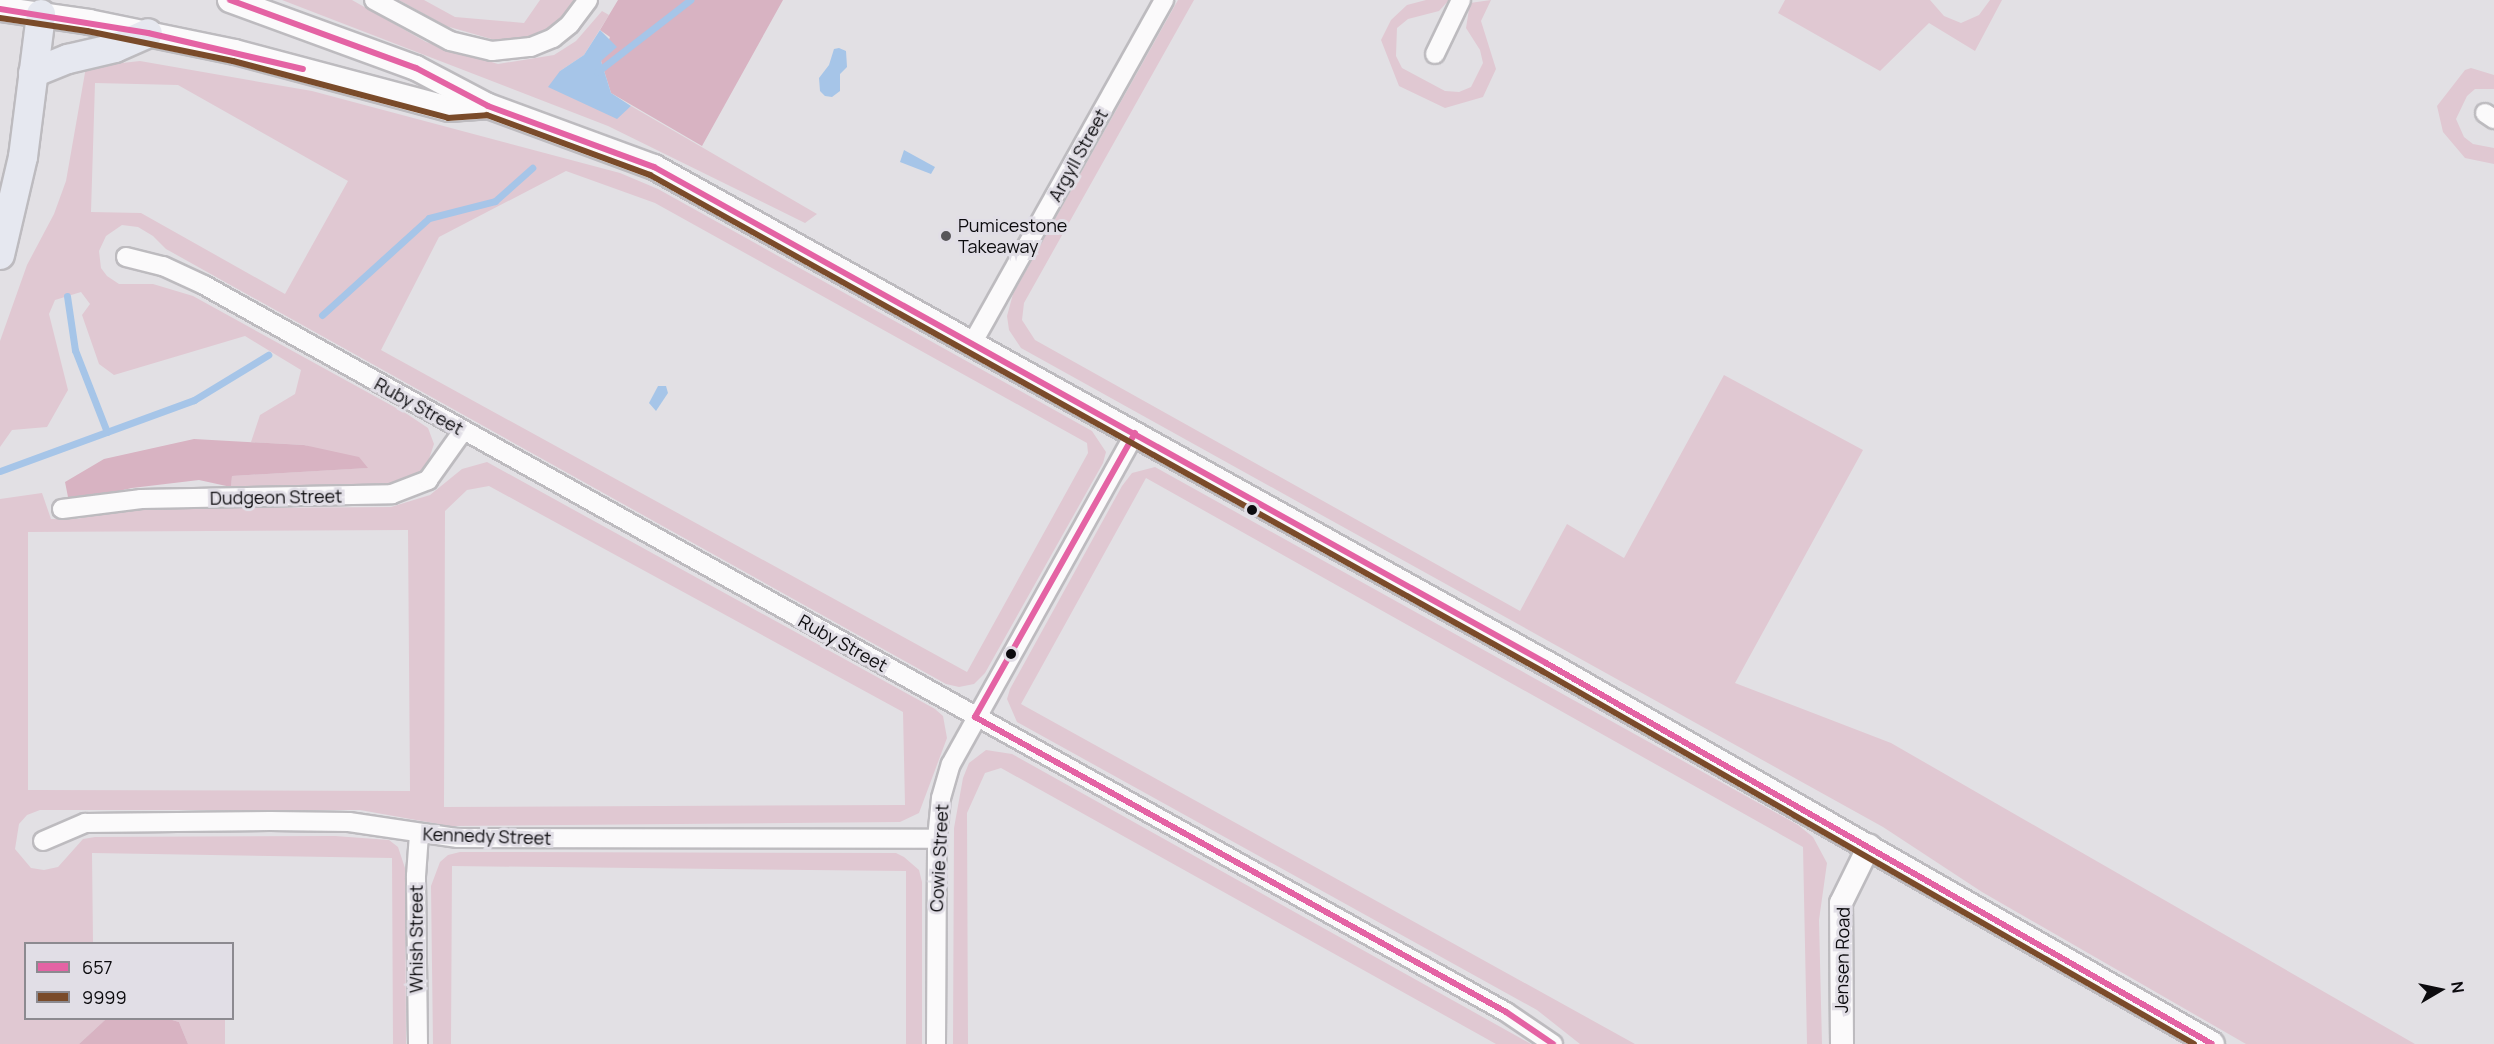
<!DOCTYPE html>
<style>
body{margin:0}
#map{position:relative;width:2494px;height:1044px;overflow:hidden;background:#e2e0e4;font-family:Manrope,sans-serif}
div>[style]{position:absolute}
.green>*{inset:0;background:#e0c8d2}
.forest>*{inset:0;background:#d8b3c2}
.water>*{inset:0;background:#a6c5e8}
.stream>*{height:7px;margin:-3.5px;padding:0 3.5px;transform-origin:3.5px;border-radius:3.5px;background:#a6c5e8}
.roads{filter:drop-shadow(2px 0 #bdbbbf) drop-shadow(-2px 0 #bdbbbf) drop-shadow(0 2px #bdbbbf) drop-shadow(0 -2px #bdbbbf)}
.minor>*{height:18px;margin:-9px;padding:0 9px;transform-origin:9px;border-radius:9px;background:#fbfafb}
.tertiary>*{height:22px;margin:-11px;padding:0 11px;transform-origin:11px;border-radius:11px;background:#fbfafb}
.secondary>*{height:24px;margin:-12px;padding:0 12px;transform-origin:12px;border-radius:12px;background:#fbfafb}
.trunk>*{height:28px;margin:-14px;padding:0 14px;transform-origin:14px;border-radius:14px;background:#e6e8f0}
.bus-1>*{height:6px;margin:-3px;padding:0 3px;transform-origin:3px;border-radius:3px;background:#e463a4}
.bus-2>*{height:6px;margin:-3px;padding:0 3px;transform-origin:3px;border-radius:3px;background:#7a4b2a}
.dots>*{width:16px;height:16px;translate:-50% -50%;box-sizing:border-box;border:3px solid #e1dee6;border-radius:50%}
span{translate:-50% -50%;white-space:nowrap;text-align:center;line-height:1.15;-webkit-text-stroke:6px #e1dee6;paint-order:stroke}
.street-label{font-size:18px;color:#0c0b0e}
.poi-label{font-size:18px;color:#0c0b0e}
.left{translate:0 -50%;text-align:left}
.legend{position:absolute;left:24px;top:942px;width:210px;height:78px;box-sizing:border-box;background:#e1dee6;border:2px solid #8c8a90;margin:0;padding:8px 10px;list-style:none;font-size:18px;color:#0c0b0e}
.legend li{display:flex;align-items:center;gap:12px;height:30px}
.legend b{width:30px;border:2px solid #8c8a90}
.north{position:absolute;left:2410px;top:960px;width:60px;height:60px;-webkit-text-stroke:4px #e1dee6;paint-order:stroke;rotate:81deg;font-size:16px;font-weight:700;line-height:24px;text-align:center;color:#0c0b0e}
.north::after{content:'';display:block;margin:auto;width:21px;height:27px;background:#0c0b0e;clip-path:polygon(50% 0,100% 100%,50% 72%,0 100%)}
</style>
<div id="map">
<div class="green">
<i style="clip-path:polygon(282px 0,352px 0,426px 42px,498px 64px,554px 55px,576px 41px,602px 11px,609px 15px,584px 55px,560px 71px,616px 118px,631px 106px,817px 214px,805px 223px,608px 126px)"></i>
<i style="clip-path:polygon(399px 0,424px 0,455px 17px,524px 23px,540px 0,580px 0,556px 25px,533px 37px,502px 42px,446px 26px)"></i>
<i style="clip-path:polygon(1178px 0,1194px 0,1024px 303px,1022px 320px,1035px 340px,1520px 611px,1567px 524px,1624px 558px,1724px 375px,1863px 450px,1735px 683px,1891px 743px,2415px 1044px,2246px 1044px,1982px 892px,1883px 827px,1021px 348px,1009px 330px,1007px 316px,1013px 294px)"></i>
<i style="clip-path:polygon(1426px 0,1449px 0,1439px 11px,1408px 19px,1397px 28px,1396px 56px,1402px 68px,1445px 91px,1459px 92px,1471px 87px,1483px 63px,1480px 50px,1466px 28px,1470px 3px,1491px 0,1481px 21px,1496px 69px,1483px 97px,1445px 108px,1399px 86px,1381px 40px,1391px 20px,1407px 5px)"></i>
<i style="clip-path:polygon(1785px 0,1930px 0,1944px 16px,1961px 23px,1979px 15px,1990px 0,2002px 0,1975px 51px,1929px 23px,1880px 71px,1778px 13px)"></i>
<i style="clip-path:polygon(evenodd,140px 61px,312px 91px,620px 173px,658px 189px,1092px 431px,1106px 452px,1103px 463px,985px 673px,974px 684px,959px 687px,946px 684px,166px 249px,153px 236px,138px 227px,122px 225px,106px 236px,99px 251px,101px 268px,107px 276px,119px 284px,153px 284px,193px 296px,407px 414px,428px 428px,434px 444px,426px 468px,413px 478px,393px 484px,360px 487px,231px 487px,232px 476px,367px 468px,305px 445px,251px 442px,260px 415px,295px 394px,301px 370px,245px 336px,114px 375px,99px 364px,82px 315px,90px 304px,81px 292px,55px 300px,49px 314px,68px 390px,47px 427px,12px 430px,0 447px,0 341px,27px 265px,54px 214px,66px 181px,86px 67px,140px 61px,95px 83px,178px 85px,348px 181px,285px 294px,141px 213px,91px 212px,95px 83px,140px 61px,566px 171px,655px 203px,1087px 443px,1088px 453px,967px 672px,381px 350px,439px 237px,566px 171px)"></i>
<i style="clip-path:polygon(2471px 68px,2494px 75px,2494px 89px,2475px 89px,2467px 96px,2456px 119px,2464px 137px,2473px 144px,2494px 148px,2494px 164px,2465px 158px,2443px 132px,2437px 106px,2465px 70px)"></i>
<i style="clip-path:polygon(evenodd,487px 462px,935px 709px,943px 716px,947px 738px,919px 813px,900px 822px,450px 826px,360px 810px,40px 810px,27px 815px,19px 824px,15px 849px,31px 868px,44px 870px,58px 867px,83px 839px,95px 837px,335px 836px,389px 840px,398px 847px,405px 868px,406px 1044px,393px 1044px,392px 858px,92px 853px,93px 943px,26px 944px,26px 1018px,106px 1019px,79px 1044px,0 1044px,0 499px,42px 493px,51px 519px,77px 519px,124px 509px,391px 507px,430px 495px,462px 469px,487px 462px,489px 486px,903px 712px,905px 805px,444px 807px,445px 511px,467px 490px,489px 486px,487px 462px,408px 530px,410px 791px,28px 790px,28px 532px,408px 530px)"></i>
<i style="clip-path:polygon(1155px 467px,1798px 825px,1813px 837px,1827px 863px,1819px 920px,1822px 1044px,1807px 1044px,1803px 847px,1146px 478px,1021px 704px,1635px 1044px,1580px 1044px,1537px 1010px,1017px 722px,1007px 699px,1010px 689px,1122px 486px,1132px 473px)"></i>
<i style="clip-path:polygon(986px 750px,1012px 754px,1531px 1044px,1496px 1044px,1001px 768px,985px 773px,967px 813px,968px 1044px,953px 1044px,954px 828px,963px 778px,969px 763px)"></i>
<i style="clip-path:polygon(460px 852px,896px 853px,904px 857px,919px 870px,922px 882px,922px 1044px,906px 1044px,906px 871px,452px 866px,451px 1044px,433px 1044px,431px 886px,440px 862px,448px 855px)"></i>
<i style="clip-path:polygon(169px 1019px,225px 1019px,225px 1044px,188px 1044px,179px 1022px)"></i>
</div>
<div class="forest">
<i style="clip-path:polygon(618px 0,783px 0,702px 146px,611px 93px,601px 61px,610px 37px,600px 30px)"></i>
<i style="clip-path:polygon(194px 439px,304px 445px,359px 457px,368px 468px,232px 476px,231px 487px,199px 480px,132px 488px,69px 502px,65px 482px,104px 459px)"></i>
<i style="clip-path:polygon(106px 1019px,169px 1019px,179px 1022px,188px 1044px,79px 1044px)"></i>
</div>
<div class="water">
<i style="clip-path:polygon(600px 30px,617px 47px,601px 61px,611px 93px,631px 106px,617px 119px,548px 87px,560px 71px,584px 55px)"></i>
<i style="clip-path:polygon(839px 48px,846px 51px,847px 67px,840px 74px,840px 91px,832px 97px,825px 96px,820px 91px,819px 78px,829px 65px,834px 49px)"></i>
<i style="clip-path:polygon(904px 150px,935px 167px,931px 174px,900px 162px)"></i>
<i style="clip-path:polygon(658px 386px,666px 386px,668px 393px,656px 411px,649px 403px)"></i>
</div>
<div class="stream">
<i style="left:597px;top:72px;width:118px;rotate:-37.7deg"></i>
<i style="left:67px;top:296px;width:55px;rotate:81.6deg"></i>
<i style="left:75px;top:350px;width:88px;rotate:68.7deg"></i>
<i style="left:322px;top:315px;width:144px;rotate:-42.2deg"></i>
<i style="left:429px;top:218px;width:68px;rotate:-14.4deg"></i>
<i style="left:495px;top:201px;width:50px;rotate:-41.7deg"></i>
<i style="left:0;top:471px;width:207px;rotate:-20.1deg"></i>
<i style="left:194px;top:400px;width:87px;rotate:-31.3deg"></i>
</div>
<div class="roads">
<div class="minor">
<i style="left:374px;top:0;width:86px;rotate:28.3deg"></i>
<i style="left:450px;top:41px;width:43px;rotate:13.4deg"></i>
<i style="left:492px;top:51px;width:39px;rotate:-6deg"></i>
<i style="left:531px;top:47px;width:24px;rotate:-22deg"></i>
<i style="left:553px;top:38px;width:22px;rotate:-39deg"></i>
<i style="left:570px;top:24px;width:30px;rotate:-53deg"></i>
<i style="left:1435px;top:54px;width:60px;rotate:-64.3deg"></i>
<i style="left:2485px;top:113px;width:11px;rotate:34deg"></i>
<i style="left:126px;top:257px;width:38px;rotate:14deg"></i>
<i style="left:163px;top:266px;width:45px;rotate:24.9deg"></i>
<i style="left:204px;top:285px;width:1491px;rotate:29.18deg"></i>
<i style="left:1506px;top:1012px;width:57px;rotate:34.2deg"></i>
<i style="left:973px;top:342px;width:392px;rotate:-60.8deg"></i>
<i style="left:62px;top:509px;width:80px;rotate:-7.2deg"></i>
<i style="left:141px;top:499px;width:251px;rotate:-1.1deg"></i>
<i style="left:392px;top:494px;width:39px;rotate:-21deg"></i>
<i style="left:428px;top:480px;width:60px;rotate:-54.5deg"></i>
<i style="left:43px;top:841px;width:46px;rotate:-23.2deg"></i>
<i style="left:85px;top:823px;width:185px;rotate:-0.6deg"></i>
<i style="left:270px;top:821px;width:79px;rotate:0.7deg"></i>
<i style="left:349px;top:822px;width:110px;rotate:8.4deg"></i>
<i style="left:458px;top:838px;width:479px;rotate:0.1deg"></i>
<i style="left:418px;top:1044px;width:168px;rotate:-90.7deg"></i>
<i style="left:416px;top:876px;width:42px;rotate:-85.9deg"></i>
<i style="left:936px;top:1044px;width:205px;rotate:-89.7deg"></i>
<i style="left:937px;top:839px;width:41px;rotate:-84.4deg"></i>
<i style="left:941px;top:798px;width:35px;rotate:-74deg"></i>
<i style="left:951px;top:764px;width:379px;rotate:-60.9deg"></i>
</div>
<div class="tertiary">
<i style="left:1842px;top:1044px;width:141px;rotate:-90.4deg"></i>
<i style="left:1841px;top:903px;width:64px;rotate:-63.8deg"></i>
</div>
<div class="secondary">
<i style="left:230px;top:0;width:198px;rotate:20.1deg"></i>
<i style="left:416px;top:68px;width:81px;rotate:27.8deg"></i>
<i style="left:488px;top:106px;width:177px;rotate:20.2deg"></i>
<i style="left:654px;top:167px;width:1021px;rotate:29.08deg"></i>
<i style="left:1546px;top:663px;width:767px;rotate:29.77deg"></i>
<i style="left:0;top:9px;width:90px;rotate:8.3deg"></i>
<i style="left:89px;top:22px;width:149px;rotate:11.6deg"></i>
<i style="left:235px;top:52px;width:221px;rotate:14.9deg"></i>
<i style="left:449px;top:109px;width:39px;rotate:-4deg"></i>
</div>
<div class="trunk">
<i style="left:33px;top:73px;width:38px;rotate:-22deg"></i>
<i style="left:68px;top:59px;width:48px;rotate:-13.2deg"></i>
<i style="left:115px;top:48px;width:36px;rotate:-24deg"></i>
<i style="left:0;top:255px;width:101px;rotate:-76.8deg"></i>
<i style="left:23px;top:157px;width:144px;rotate:-82.8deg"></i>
</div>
</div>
<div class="bus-1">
<i style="left:230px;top:0;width:198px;rotate:20.1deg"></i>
<i style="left:416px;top:68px;width:81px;rotate:27.8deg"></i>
<i style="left:488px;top:106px;width:177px;rotate:20.2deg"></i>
<i style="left:654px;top:167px;width:1021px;rotate:29.08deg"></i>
<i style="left:1546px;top:663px;width:767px;rotate:29.77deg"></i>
<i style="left:0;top:9px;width:150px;rotate:9.2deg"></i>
<i style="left:148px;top:33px;width:159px;rotate:13.1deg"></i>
<i style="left:1135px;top:433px;width:326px;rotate:119.4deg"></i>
<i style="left:975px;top:717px;width:607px;rotate:29.05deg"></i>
<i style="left:1506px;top:1012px;width:57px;rotate:34.2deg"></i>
</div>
<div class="bus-2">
<i style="left:0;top:18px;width:88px;rotate:8.5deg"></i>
<i style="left:87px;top:31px;width:149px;rotate:11.6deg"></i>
<i style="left:233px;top:61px;width:222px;rotate:14.8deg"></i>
<i style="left:448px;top:118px;width:39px;rotate:-4deg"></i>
<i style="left:487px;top:115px;width:174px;rotate:20.2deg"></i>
<i style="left:650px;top:175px;width:1021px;rotate:29.08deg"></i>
<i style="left:1542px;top:671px;width:751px;rotate:29.77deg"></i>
</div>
<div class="dots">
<i style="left:946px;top:236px;background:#575659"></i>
<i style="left:1252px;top:510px;background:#0c0b0e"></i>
<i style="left:1011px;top:654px;background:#0c0b0e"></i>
</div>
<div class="street-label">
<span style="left:1078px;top:155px;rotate:-61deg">Argyll Street</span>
<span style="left:419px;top:406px;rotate:29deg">Ruby Street</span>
<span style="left:276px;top:497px;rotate:-1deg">Dudgeon Street</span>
<span style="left:843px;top:643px;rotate:29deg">Ruby Street</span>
<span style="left:487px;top:836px;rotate:2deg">Kennedy Street</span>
<span style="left:939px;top:858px;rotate:-87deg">Cowie Street</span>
<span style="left:416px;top:939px;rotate:-90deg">Whish Street</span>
<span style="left:1842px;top:960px;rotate:-89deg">Jensen Road</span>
</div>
<div class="poi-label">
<span class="left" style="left:958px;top:236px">Pumicestone<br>Takeaway</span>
</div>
<ul class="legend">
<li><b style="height:8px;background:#e463a4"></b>657</li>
<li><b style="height:8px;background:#7a4b2a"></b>9999</li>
</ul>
<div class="north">N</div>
</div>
